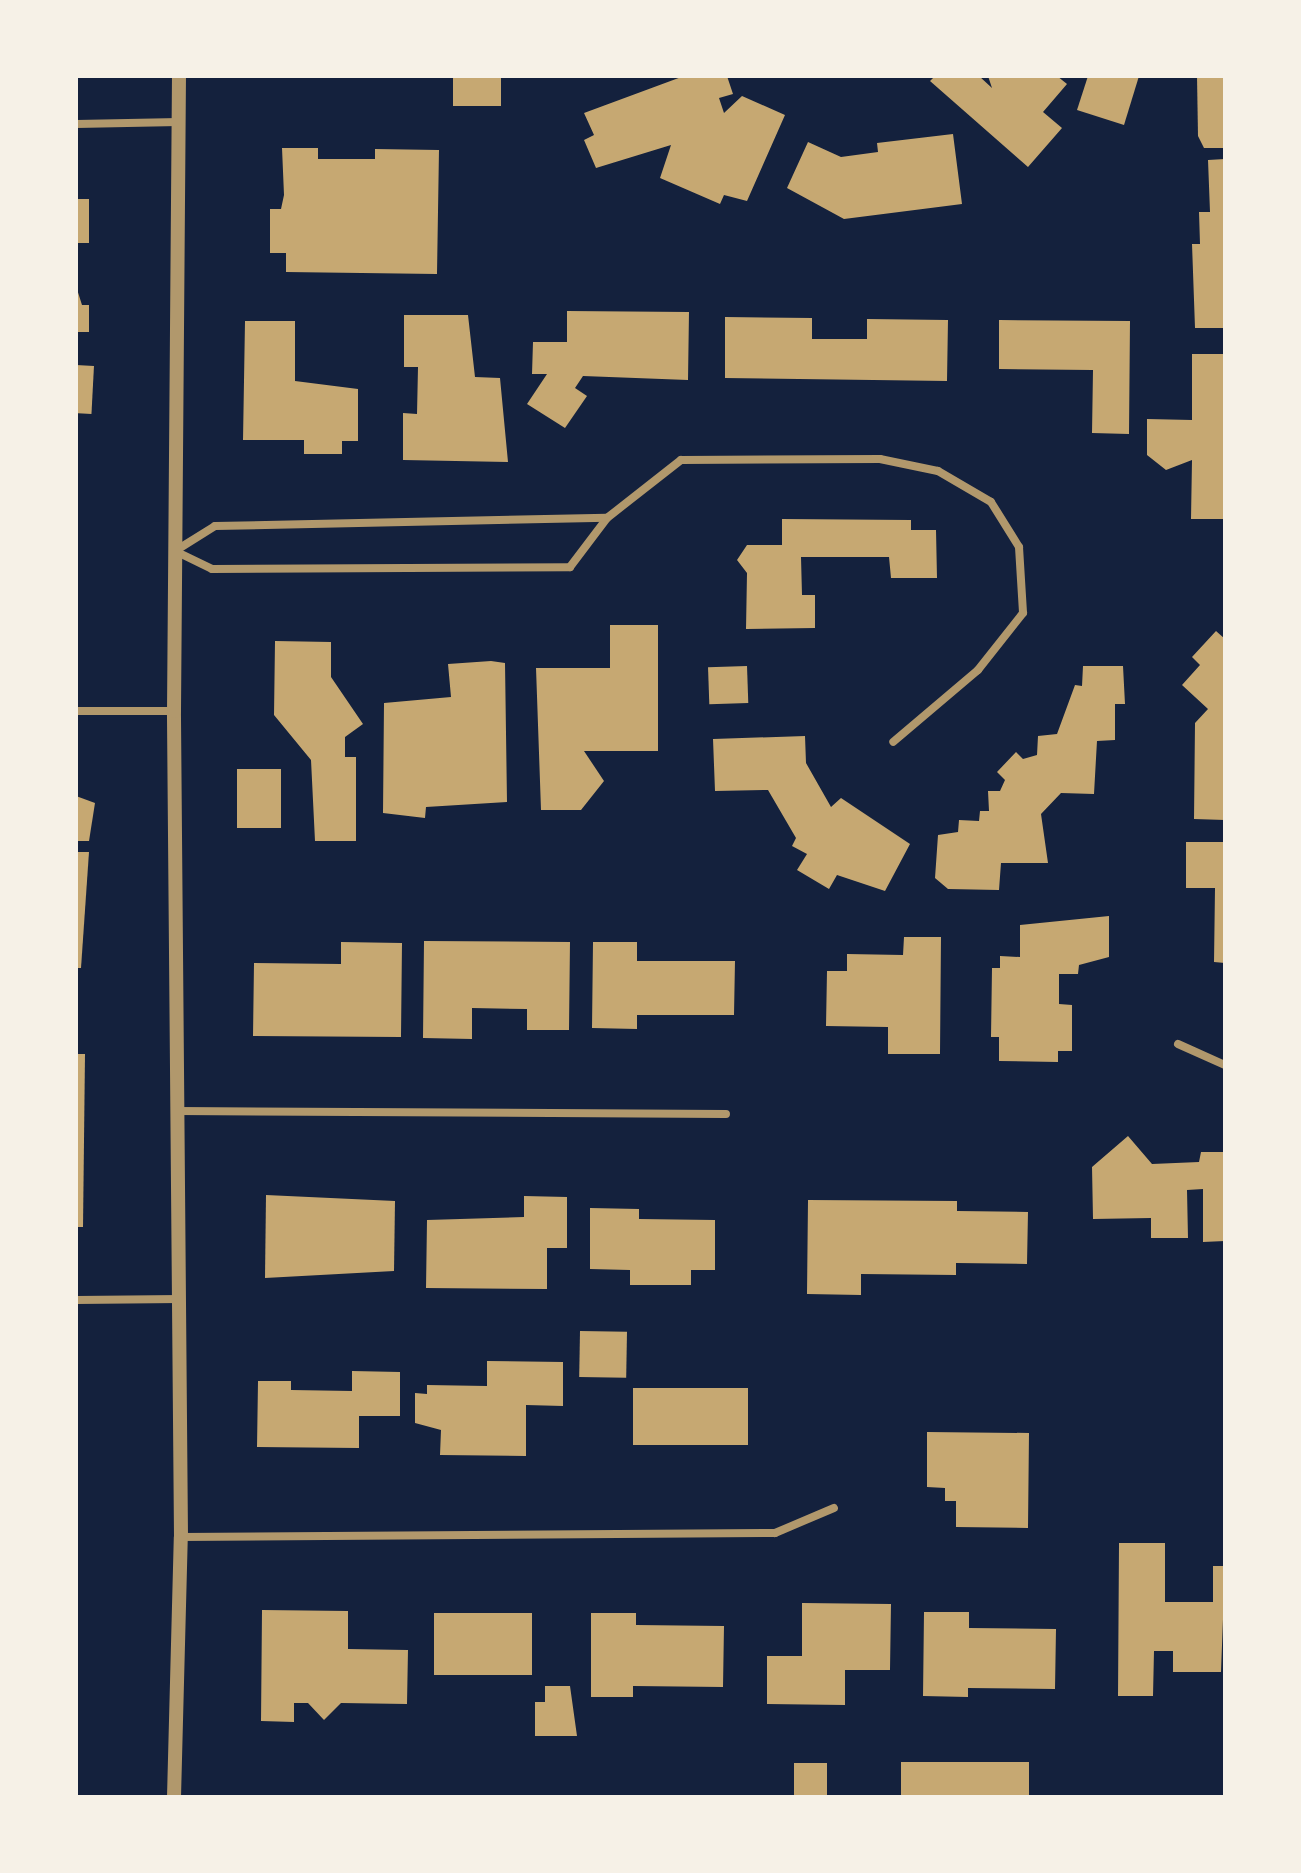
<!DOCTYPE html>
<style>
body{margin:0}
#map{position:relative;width:1301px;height:1873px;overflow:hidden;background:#14213d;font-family:Spectral,serif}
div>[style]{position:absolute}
.building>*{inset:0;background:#c6a872;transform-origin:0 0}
.minor>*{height:8px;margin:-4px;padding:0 4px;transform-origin:4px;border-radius:4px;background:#b1986c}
.tertiary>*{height:14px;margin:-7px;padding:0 7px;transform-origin:7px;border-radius:7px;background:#b1986c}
span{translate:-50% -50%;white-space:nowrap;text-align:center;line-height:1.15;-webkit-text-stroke:8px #f6f1e7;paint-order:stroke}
.frame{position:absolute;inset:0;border:78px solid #f6f1e7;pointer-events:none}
</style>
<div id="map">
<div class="building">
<i style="left:453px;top:76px;width:48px;height:30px"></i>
<i style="clip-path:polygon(684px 76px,727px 76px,733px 94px,719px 98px,724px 113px,742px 96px,785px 115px,747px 201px,724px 195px,720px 204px,660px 178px,671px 145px,596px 168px,584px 140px,594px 135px,584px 113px)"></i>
<i style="clip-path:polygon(935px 76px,979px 76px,992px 88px,988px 76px,1057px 76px,1067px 84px,1043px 112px,1062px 128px,1028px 167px,930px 81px)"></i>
<i style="clip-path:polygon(1088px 76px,1139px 76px,1124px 125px,1077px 110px)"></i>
<i style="clip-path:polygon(1197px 76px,1225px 76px,1225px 148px,1204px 148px,1198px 136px)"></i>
<i style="clip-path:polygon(953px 134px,962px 204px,844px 219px,787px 188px,808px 142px,841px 157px,878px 152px,877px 143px)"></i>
<i style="clip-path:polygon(282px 148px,318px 148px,318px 159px,375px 159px,375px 149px,439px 150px,437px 274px,286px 272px,286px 253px,270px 253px,270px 209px,281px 209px,284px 195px)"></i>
<i style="clip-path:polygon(1225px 159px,1225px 328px,1195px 328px,1192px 244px,1200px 244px,1199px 212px,1210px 212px,1208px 160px)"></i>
<i style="left:76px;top:199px;width:13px;height:44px"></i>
<i style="clip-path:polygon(76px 286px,82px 305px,89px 305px,89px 332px,76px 332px)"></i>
<i style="clip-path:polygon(567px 311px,689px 312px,688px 380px,583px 376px,575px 388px,587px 396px,565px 428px,527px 404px,547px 374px,532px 374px,533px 342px,567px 342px)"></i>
<i style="clip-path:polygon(404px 315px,468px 315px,475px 377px,500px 378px,508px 462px,403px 460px,403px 413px,417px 414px,418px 367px,404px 367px)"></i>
<i style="clip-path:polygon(725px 317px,812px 318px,812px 339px,867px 339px,867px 319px,948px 320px,947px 381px,725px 378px)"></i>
<i style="clip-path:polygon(999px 320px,1130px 321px,1129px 434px,1092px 433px,1093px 370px,999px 369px)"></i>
<i style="clip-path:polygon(245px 321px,295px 321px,295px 381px,358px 389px,358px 441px,342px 441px,342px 454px,304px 454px,304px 440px,243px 440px)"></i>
<i style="clip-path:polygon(1192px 354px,1225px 354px,1225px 519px,1191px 519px,1192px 460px,1166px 470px,1147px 455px,1147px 419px,1192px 420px)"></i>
<i style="left:76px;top:365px;width:18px;height:48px;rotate:3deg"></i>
<i style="clip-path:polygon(782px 519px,911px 520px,911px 530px,936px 530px,937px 578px,891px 578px,889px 557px,801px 557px,802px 595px,815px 595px,815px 628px,746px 629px,747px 573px,737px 560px,747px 545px,782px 545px)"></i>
<i style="clip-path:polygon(610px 625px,658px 625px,658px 751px,584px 751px,604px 781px,581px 810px,541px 810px,536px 668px,610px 668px)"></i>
<i style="clip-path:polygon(1216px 631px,1225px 639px,1225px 820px,1194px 819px,1195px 723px,1208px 709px,1182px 685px,1200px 665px,1192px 657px)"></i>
<i style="clip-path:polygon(275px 641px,331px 642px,331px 677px,363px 724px,345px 737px,345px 757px,356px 757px,356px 841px,315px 841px,311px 760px,274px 715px)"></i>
<i style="clip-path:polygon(491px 661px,505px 663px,507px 802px,426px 807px,425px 818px,383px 813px,384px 703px,451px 697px,448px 664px)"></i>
<i style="left:747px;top:666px;width:37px;height:39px;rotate:88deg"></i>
<i style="clip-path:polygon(1083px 666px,1123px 666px,1125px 704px,1115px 704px,1115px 740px,1097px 741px,1094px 794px,1061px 793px,1041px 814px,1048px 863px,1001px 863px,999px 890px,948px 889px,935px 878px,938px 835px,958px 832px,959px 820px,979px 821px,980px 811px,989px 811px,988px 791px,1000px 791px,1005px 780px,997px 772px,1016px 752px,1023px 759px,1037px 755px,1038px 736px,1057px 734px,1075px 685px,1082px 686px)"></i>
<i style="clip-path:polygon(805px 736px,806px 763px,831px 807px,841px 798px,910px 844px,885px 891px,837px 875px,829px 889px,797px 870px,807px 854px,792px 846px,796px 838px,768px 790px,715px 791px,713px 739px)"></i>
<i style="left:237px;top:769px;width:44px;height:59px"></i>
<i style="clip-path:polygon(76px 796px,95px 803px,89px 841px,76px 841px)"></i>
<i style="clip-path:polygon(1186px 842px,1225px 842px,1225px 963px,1214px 962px,1215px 888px,1186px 888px)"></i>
<i style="clip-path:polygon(76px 852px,89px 852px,81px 968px,76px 968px)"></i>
<i style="clip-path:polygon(1109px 916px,1109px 957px,1079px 965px,1078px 974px,1059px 974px,1059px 1004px,1072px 1005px,1072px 1051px,1058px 1051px,1058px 1062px,999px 1061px,999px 1037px,991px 1037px,992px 968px,1000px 968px,1000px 956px,1020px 957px,1020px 925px)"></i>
<i style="clip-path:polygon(904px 937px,941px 937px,940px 1054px,888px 1054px,888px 1027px,826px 1026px,827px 971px,847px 971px,847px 954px,903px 955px)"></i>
<i style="clip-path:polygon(424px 941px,570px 942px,569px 1030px,527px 1030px,527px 1009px,472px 1008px,472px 1039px,423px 1038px)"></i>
<i style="clip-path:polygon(341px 942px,402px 943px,401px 1037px,253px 1036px,254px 963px,341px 964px)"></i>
<i style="clip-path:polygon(593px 942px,637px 942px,637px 961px,735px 961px,734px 1015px,637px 1015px,637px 1029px,592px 1028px)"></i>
<i style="clip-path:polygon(76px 1054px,85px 1054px,83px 1227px,76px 1227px)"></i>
<i style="clip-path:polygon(1128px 1136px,1152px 1164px,1199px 1162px,1201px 1152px,1225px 1152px,1225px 1241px,1203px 1242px,1203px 1189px,1187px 1190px,1188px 1238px,1151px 1238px,1151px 1218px,1093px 1219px,1092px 1167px)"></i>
<i style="clip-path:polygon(266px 1195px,395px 1201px,394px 1271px,265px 1278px)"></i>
<i style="clip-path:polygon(524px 1196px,567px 1197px,567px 1248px,547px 1248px,547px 1289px,426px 1288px,427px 1220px,524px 1217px)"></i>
<i style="clip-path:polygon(808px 1200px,957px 1201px,957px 1211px,1028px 1212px,1027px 1264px,956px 1263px,956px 1275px,861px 1274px,861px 1295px,807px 1294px)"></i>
<i style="clip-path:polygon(590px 1208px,639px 1209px,639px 1219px,715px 1220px,715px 1270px,691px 1270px,691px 1285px,630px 1285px,630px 1270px,590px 1269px)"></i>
<i style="left:580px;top:1331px;width:47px;height:46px;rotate:1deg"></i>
<i style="clip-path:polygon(487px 1361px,563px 1362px,563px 1406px,526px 1405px,526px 1456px,440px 1455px,441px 1430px,415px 1423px,415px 1393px,427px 1394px,427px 1385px,487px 1386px)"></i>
<i style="clip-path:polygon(352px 1371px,400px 1372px,400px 1416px,359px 1416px,359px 1448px,257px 1447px,258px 1381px,291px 1381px,291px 1390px,352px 1391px)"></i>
<i style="left:633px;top:1388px;width:115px;height:57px"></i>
<i style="clip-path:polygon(927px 1432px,1029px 1433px,1028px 1528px,956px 1527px,956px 1501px,945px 1501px,945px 1488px,927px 1487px)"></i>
<i style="clip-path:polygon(1119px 1543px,1165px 1543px,1165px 1602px,1213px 1602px,1213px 1566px,1225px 1566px,1221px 1672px,1173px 1672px,1173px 1651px,1154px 1651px,1153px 1696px,1118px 1696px)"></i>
<i style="clip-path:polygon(802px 1603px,891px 1604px,890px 1670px,845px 1670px,845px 1705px,767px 1704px,767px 1656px,802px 1656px)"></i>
<i style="clip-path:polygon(262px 1610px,348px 1611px,348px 1649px,408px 1650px,407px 1704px,341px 1703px,324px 1720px,308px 1703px,294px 1703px,294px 1722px,261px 1721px)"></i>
<i style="clip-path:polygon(924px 1612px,969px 1612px,969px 1628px,1056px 1629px,1055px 1689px,968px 1688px,968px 1697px,923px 1696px)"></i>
<i style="left:434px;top:1613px;width:98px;height:62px"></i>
<i style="clip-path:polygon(591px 1613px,636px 1613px,636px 1625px,724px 1626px,723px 1687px,633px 1686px,633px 1697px,591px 1697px)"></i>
<i style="clip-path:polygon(545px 1686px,570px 1686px,577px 1736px,535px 1736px,535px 1702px,545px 1702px)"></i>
<i style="left:901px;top:1762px;width:128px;height:35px"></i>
<i style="left:794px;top:1763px;width:33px;height:34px"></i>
</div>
<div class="minor">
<i style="left:76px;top:124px;width:103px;rotate:-1.1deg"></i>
<i style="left:175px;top:551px;width:41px;rotate:25.9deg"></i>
<i style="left:212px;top:569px;width:358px;rotate:-0.3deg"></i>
<i style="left:570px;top:567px;width:61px;rotate:-52.9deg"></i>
<i style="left:607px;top:518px;width:94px;rotate:-38.1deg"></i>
<i style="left:681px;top:460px;width:199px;rotate:-0.3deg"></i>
<i style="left:880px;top:459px;width:59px;rotate:11.7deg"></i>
<i style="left:938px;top:471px;width:61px;rotate:30.3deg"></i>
<i style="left:991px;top:502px;width:53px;rotate:58.1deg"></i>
<i style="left:1019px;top:547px;width:66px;rotate:86.5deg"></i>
<i style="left:1023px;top:613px;width:73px;rotate:128.3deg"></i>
<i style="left:978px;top:670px;width:111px;rotate:139.7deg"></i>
<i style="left:175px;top:551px;width:47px;rotate:-32deg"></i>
<i style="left:215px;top:526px;width:392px;rotate:-1.2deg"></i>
<i style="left:76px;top:711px;width:98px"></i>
<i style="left:1178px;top:1044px;width:51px;rotate:24.1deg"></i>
<i style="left:178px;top:1111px;width:548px;rotate:0.31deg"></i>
<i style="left:76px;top:1300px;width:104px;rotate:-0.6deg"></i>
<i style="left:181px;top:1537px;width:594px;rotate:-0.39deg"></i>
<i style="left:775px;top:1533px;width:64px;rotate:-23deg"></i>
</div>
<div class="tertiary">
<i style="left:174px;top:1797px;width:260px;rotate:-88.5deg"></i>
<i style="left:181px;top:1537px;width:826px;rotate:-90.49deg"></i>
<i style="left:174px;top:711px;width:635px;rotate:-89.55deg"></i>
</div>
<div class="frame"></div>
</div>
